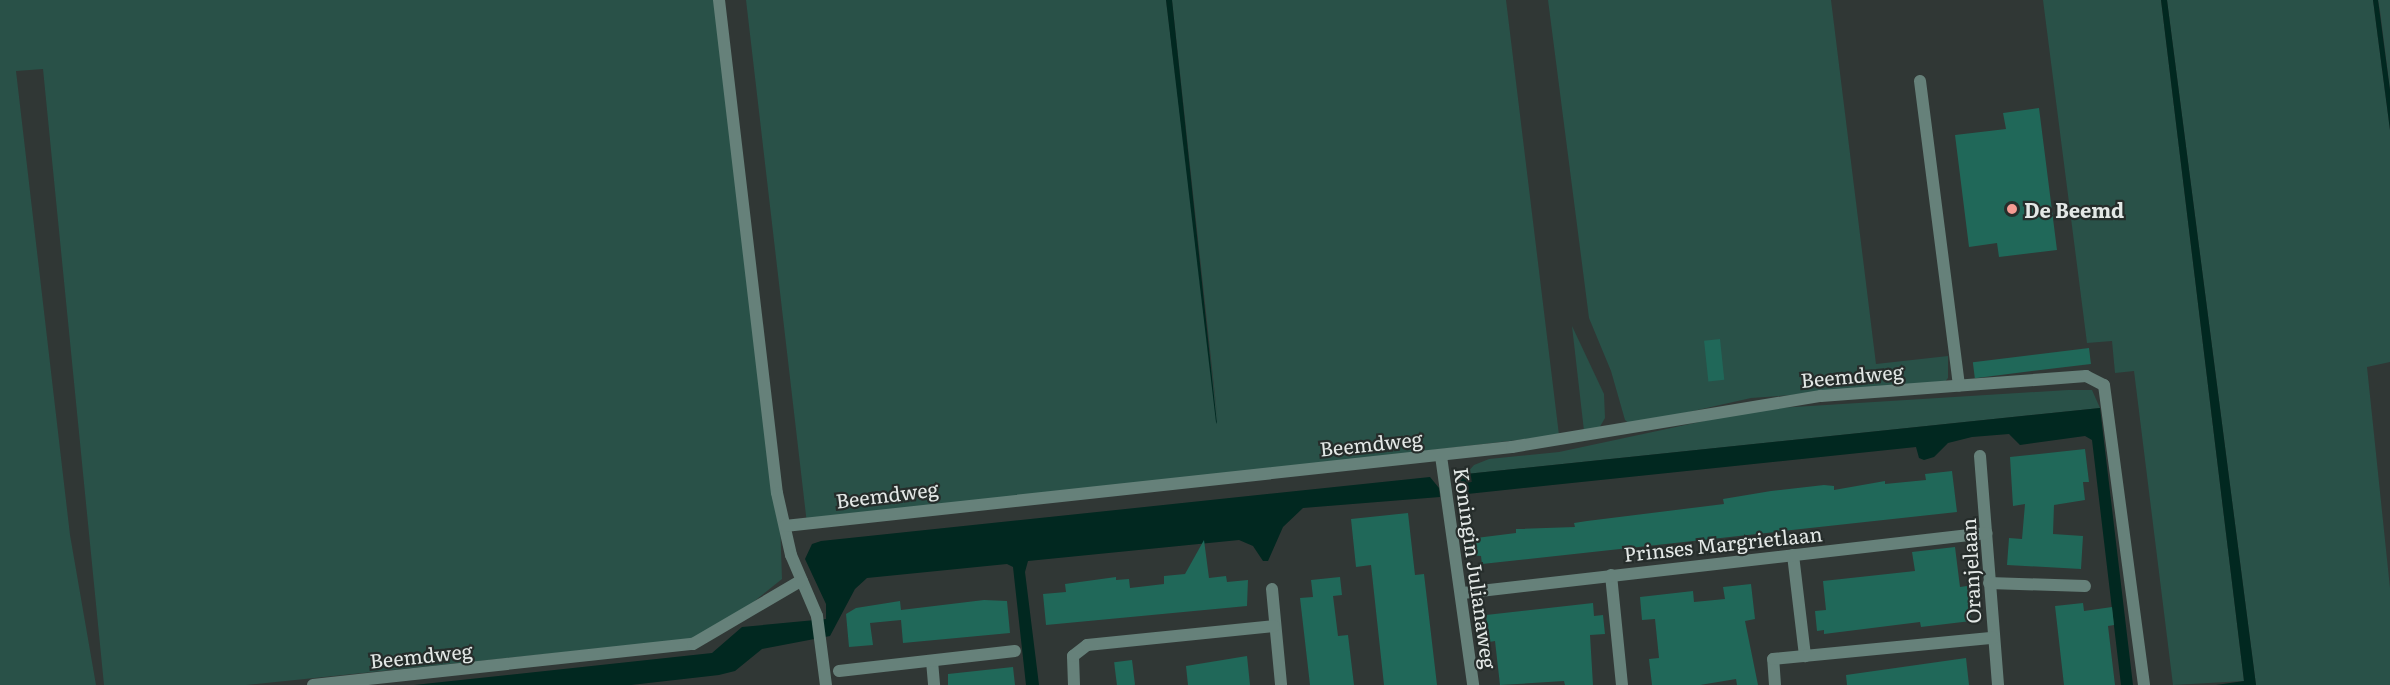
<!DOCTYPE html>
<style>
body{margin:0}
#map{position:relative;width:2390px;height:685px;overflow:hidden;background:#303735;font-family:Literata,serif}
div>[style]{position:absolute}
.green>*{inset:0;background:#295148}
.water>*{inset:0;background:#012820}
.building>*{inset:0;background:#206859;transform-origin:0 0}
.minor>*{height:12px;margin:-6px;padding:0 6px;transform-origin:6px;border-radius:6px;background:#66817a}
.dots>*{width:16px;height:16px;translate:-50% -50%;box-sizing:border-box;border:3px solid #262d2b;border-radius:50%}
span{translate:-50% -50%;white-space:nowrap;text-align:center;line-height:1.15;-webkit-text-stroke:4.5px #262d2b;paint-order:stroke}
.poi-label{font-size:20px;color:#e3e8e6;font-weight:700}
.left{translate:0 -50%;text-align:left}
.street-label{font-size:20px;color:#e3e8e6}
</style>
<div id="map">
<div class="green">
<i style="clip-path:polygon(0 0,718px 0,780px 520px,782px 579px,710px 637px,246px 685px,104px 685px,43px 69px,16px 71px,70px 535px,96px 685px,0 685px)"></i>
<i style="clip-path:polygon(746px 0,1166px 0,1218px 423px,1172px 0,1506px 0,1559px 435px,807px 524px)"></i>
<i style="clip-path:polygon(1548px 0,1831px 0,1876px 364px,1948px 356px,1948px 378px,1943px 384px,1751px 398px,1631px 425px,1625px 420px,1611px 371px,1589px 318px)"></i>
<i style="clip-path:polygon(2043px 0,2161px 0,2244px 681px,2173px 685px,2134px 371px,2115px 373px,2112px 341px,2087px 343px)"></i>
<i style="clip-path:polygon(2167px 0,2373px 0,2390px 130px,2390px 362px,2367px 367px,2390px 588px,2390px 685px,2256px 685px)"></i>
<i style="clip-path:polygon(2378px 0,2390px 0,2390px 90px,2380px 11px)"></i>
<i style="clip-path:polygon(1572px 326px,1604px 394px,1605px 418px,1598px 430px,1584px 431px)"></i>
<i style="clip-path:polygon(2068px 390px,2092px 390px,2100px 408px,1466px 474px,1474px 465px,1489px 459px,1559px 452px,1760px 409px)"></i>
</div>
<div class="water">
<i style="clip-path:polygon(1166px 0,1172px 0,1217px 424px,1216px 422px)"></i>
<i style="clip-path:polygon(2161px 0,2167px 0,2256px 685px,2216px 685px,2244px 681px)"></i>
<i style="clip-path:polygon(2373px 0,2378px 0,2390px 90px,2390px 130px)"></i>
<i style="clip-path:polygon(2100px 408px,2133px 685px,2121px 685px,2092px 440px,2085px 436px,2020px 445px,2009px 434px,1972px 437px,1948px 443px,1934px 457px,1924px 460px,1919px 458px,1916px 447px,1458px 495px,1457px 485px,1466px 474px)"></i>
<i style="clip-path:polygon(1430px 477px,1439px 488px,1440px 497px,1303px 508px,1283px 527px,1268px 561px,1263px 561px,1253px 546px,1239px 540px,1028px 561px,1025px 572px,1039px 685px,1026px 685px,1013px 567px,1007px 564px,867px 578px,855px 589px,830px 636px,762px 649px,735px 671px,719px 675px,631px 685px,414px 685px,712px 653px,742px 627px,826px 619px,826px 604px,805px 559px,812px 544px,821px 541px)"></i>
</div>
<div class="building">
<i style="clip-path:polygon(2039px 108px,2057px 250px,1999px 257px,1997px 243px,1969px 247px,1955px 135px,2006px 129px,2003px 113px)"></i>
<i style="left:1720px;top:339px;width:41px;height:16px;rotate:84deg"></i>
<i style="left:2089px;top:348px;width:16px;height:117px;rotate:83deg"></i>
<i style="clip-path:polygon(2085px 449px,2089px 482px,2083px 482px,2085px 500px,2054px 505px,2053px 534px,2083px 536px,2081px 569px,2007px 565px,2009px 538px,2022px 539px,2025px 504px,2013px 506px,2010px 457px)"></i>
<i style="clip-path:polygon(1952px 471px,1957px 512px,1482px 564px,1481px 556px,1469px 555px,1468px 539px,1516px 533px,1516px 529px,1575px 527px,1574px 523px,1587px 521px,1724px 504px,1723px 499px,1771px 491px,1824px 485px,1834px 486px,1834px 490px,1885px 481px,1885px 484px,1926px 480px,1925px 474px)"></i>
<i style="clip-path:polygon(1408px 513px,1415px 575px,1424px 574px,1437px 685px,1384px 685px,1371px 565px,1356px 567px,1351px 519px)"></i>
<i style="clip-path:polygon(1204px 540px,1209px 578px,1226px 576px,1227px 582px,1248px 580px,1247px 606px,1046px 625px,1043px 594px,1066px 592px,1065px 584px,1116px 577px,1116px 580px,1129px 579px,1130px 588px,1164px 584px,1164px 576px,1185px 574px)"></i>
<i style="clip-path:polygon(1955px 547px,1960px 587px,1967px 586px,1971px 621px,1921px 627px,1920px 622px,1824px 634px,1824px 630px,1817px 631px,1815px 611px,1826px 610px,1823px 581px,1915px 571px,1912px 552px)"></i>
<i style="clip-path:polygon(1340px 577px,1342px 595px,1333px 596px,1338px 636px,1348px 635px,1354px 685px,1310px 685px,1300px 598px,1313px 597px,1311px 580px)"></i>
<i style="clip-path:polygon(1751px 584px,1755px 619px,1745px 621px,1758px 685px,1737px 685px,1736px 679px,1700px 685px,1652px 685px,1649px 659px,1659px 658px,1655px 619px,1642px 620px,1640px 597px,1693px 591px,1694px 602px,1725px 599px,1723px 587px)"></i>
<i style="clip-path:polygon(984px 600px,1007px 601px,1010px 633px,903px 643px,901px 620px,870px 623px,873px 645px,849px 647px,846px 614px,856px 608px,900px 601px,901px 610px)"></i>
<i style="clip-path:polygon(1593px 603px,1594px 616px,1603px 615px,1605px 634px,1590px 635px,1593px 685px,1565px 685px,1564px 681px,1500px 685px,1495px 641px,1489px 642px,1486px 615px)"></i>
<i style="clip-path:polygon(2083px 603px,2084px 611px,2112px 607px,2114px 625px,2108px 626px,2115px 685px,2064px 685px,2055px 606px)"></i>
<i style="clip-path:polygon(1247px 656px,1250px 685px,1188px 685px,1186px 666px)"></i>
<i style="clip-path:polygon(1966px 658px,1969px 685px,1847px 685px,1846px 675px)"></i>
<i style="left:1132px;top:660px;width:25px;height:18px;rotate:83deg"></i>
<i style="clip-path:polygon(1013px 667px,1015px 685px,948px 685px,948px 674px)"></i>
</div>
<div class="minor">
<i style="left:719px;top:0;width:496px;rotate:83.3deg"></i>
<i style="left:777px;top:493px;width:64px;rotate:77.3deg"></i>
<i style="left:791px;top:555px;width:66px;rotate:66.9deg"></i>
<i style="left:817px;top:616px;width:70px;rotate:82.6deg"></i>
<i style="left:1920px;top:81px;width:307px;rotate:82.7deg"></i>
<i style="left:1441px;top:456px;width:231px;rotate:82deg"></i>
<i style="left:1980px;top:456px;width:230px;rotate:85.5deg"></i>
<i style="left:785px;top:526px;width:731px;rotate:-6.2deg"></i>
<i style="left:1512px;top:447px;width:313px;rotate:-9.4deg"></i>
<i style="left:1821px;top:396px;width:266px;rotate:-4.3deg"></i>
<i style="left:2086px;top:376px;width:20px;rotate:27deg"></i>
<i style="left:2104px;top:385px;width:303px;rotate:82.4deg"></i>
<i style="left:1793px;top:555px;width:102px;rotate:83.2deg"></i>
<i style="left:1611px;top:575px;width:111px;rotate:84.3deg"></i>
<i style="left:1989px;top:583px;width:96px;rotate:1.8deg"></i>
<i style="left:1272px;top:589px;width:96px;rotate:84.6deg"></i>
<i style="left:1463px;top:593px;width:527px;rotate:-6.53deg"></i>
<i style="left:932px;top:661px;width:24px;rotate:85deg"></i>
<i style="left:839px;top:671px;width:177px;rotate:-6.5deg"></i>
<i style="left:313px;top:685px;width:382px;rotate:-6.2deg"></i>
<i style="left:693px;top:644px;width:126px;rotate:-30.4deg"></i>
<i style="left:1074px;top:685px;width:29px;rotate:-92deg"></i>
<i style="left:1073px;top:656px;width:18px;rotate:-38deg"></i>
<i style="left:1087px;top:645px;width:188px;rotate:-5.8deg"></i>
<i style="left:1775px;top:685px;width:26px;rotate:-94deg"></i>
<i style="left:1773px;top:659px;width:221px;rotate:-5.5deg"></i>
</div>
<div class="dots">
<i style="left:2012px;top:209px;background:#f59c93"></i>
</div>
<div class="poi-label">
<span class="left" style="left:2024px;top:209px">De Beemd</span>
</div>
<div class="street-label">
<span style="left:1852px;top:375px;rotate:-5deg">Beemdweg</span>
<span style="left:1371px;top:443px;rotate:-6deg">Beemdweg</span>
<span style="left:887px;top:494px;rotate:-7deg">Beemdweg</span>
<span style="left:1723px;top:543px;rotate:-6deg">Prinses Margrietlaan</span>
<span style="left:1476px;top:568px;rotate:82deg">Koningin Julianaweg</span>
<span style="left:1970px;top:571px;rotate:-93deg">Oranjelaan</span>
<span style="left:421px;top:655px;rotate:-6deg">Beemdweg</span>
</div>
</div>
